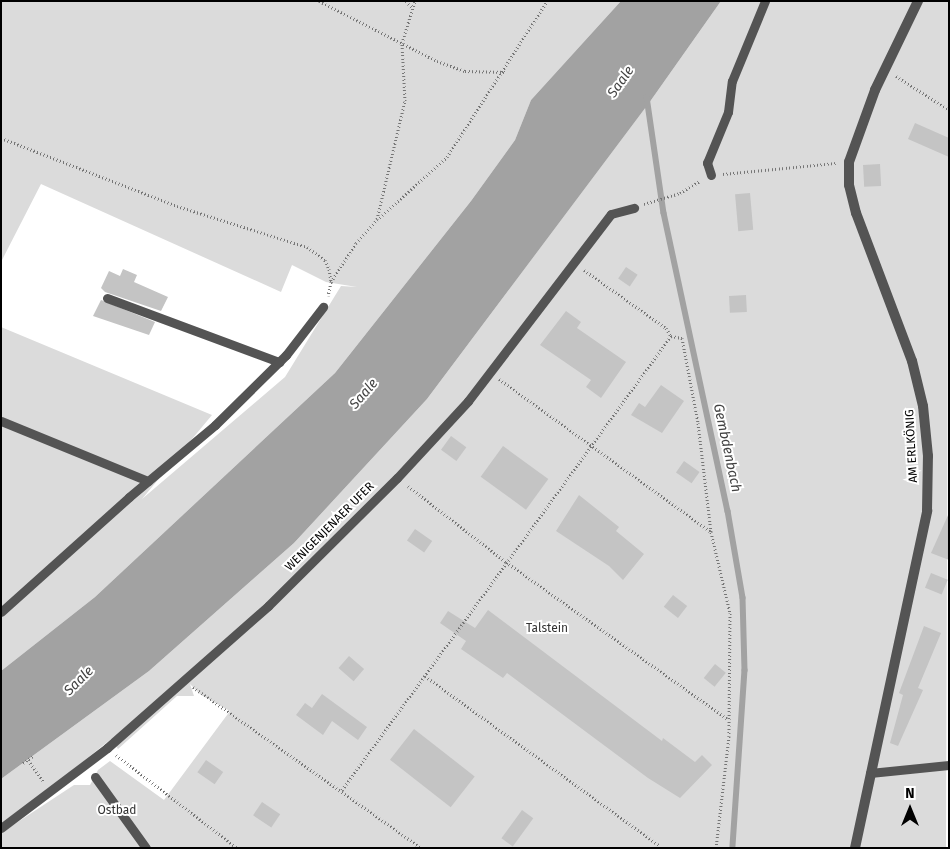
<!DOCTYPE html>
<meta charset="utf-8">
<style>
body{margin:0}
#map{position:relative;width:950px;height:849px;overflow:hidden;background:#fff;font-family:"Fira Sans",sans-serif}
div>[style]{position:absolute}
.green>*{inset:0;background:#dbdbdb}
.water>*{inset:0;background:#a2a2a2}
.stream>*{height:5.5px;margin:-2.75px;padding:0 2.75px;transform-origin:2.75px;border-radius:2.75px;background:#a2a2a2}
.building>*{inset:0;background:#c4c4c4;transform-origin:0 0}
.path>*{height:3px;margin-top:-1.5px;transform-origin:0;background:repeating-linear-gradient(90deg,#767676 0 1px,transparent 0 3.5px)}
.service>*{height:9px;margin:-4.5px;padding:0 4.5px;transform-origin:4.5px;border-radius:4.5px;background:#545454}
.minor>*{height:10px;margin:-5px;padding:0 5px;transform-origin:5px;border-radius:5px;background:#545454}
span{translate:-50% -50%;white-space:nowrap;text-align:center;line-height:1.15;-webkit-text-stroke:4px #fff;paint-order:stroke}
.street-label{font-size:12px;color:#000}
.park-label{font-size:12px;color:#323232}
.water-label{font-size:14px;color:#434343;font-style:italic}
.frame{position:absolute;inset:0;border:2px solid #000;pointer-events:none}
.north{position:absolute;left:885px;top:784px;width:50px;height:50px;-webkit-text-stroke:4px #fff;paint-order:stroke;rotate:0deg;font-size:14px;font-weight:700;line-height:20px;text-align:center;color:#000}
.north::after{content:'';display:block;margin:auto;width:18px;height:22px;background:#000;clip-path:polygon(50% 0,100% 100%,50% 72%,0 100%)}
</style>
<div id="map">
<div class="green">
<i style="clip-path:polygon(1px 1px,621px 1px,531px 100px,515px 140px,471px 201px,335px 373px,95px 597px,1px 671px,1px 327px,212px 415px,142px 499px,285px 377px,341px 286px,357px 287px,326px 282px,292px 265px,281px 292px,41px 184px,1px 262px)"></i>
<i style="clip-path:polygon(721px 1px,949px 1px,946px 848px,1px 848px,1px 833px,74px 785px,90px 785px,98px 770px,110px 761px,164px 800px,230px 711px,201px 695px,190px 684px,194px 696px,177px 696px,118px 749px,111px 739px,49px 789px,1px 823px,1px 779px,149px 671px,294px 543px,427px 399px,649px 103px)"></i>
</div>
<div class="water">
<i style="clip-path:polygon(621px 1px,721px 1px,649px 103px,427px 399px,294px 543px,149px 671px,1px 779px,1px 671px,95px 597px,335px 373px,471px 201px,515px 140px,531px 100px)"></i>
</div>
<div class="stream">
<i style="left:647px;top:97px;width:117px;rotate:81.7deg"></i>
<i style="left:664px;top:213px;width:305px;rotate:77.9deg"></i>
<i style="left:728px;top:511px;width:88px;rotate:80.2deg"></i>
<i style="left:743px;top:598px;width:72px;rotate:88.4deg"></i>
<i style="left:745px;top:670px;width:178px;rotate:93.9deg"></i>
</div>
<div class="building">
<i style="clip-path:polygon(915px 123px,949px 138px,949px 157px,908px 139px)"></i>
<i style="left:880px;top:164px;width:22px;height:17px;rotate:87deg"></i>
<i style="left:750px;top:193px;width:37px;height:15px;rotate:85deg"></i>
<i style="left:626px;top:267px;width:14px;height:14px;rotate:34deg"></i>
<i style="clip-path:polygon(123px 269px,137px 275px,134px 282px,168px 297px,161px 311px,105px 292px,101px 288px,109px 271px,120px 276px)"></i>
<i style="left:746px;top:295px;width:17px;height:17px;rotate:87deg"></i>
<i style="clip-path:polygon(101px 300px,155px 322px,149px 335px,93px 316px)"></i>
<i style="clip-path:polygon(566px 311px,581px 322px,577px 328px,626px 362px,601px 398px,586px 387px,591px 380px,540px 345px)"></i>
<i style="clip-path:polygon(661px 385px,684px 401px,662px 433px,631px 415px,639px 403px,645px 407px)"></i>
<i style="left:451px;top:436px;width:19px;height:17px;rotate:36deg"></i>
<i style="left:503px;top:446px;width:56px;height:38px;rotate:36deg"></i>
<i style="left:684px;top:461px;width:19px;height:14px;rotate:35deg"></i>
<i style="clip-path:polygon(579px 495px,619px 527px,616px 531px,644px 554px,623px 580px,609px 566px,556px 531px)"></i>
<i style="clip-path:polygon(949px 513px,949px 560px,931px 553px)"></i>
<i style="left:415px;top:529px;width:21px;height:14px;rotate:35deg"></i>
<i style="left:931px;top:573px;width:18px;height:16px;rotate:22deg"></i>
<i style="left:673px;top:595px;width:18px;height:15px;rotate:38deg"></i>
<i style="clip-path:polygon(488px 610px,662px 741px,663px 738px,695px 762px,702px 755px,712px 765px,680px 798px,648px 778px,507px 673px,503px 678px,461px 649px,466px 641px,440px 623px,448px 611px,475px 628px)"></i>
<i style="clip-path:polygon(924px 626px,941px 633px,918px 688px,923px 690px,898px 746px,890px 743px,903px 695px,899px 693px)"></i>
<i style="left:349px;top:656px;width:20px;height:16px;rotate:41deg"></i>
<i style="left:715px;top:664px;width:14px;height:18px;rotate:39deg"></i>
<i style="clip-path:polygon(322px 694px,367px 727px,358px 740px,332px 721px,323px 735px,296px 715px,305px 703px,312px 708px)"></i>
<i style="left:414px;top:729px;width:77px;height:39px;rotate:38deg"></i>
<i style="left:206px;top:760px;width:21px;height:15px;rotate:35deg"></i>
<i style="left:262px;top:802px;width:22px;height:16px;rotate:34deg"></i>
<i style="left:522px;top:810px;width:14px;height:35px;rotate:36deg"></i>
</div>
<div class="path">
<i style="left:319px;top:1px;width:132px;rotate:27deg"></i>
<i style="left:437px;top:61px;width:30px;rotate:20deg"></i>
<i style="left:465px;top:71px;width:40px;rotate:1.4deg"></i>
<i style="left:406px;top:1px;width:8px;rotate:50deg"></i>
<i style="left:896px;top:76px;width:63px;rotate:32.7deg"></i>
<i style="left:1px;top:138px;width:189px;rotate:21.1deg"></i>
<i style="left:177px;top:206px;width:136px;rotate:17.5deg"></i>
<i style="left:307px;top:247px;width:22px;rotate:36deg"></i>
<i style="left:325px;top:260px;width:10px;rotate:66deg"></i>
<i style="left:329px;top:269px;width:13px;rotate:81deg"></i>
<i style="left:331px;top:282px;width:14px;rotate:102deg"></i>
<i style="left:723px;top:174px;width:114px;rotate:-5.6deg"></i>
<i style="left:644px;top:204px;width:38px;rotate:-17deg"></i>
<i style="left:680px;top:193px;width:23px;rotate:-31deg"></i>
<i style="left:377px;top:219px;width:121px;rotate:-76.7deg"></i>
<i style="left:405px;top:101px;width:58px;rotate:-93deg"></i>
<i style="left:402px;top:43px;width:44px;rotate:-72.8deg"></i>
<i style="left:584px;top:270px;width:100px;rotate:35.3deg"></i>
<i style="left:666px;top:328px;width:9px;rotate:58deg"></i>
<i style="left:671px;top:336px;width:11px;rotate:10deg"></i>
<i style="left:682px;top:338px;width:86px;rotate:79.3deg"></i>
<i style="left:698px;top:423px;width:110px;rotate:83.2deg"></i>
<i style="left:711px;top:532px;width:83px;rotate:76.8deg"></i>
<i style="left:730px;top:613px;width:123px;rotate:90.5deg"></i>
<i style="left:729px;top:736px;width:113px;rotate:96.6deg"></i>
<i style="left:331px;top:282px;width:46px;rotate:-57.3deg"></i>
<i style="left:356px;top:243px;width:31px;rotate:-48deg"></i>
<i style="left:377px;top:220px;width:94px;rotate:-42deg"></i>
<i style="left:447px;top:157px;width:185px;rotate:-57.3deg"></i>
<i style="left:499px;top:379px;width:261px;rotate:35.8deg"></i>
<i style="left:408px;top:486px;width:124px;rotate:37.8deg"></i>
<i style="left:506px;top:562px;width:272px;rotate:35.3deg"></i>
<i style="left:425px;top:676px;width:290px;rotate:35.9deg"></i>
<i style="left:193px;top:687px;width:279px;rotate:35.2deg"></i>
<i style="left:116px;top:755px;width:153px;rotate:37.5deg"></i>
<i style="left:28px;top:760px;width:27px;rotate:54deg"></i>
<i style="left:23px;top:763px;width:12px;rotate:-35deg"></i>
<i style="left:342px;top:790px;width:561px;rotate:-54.07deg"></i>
</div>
<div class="service">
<i style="left:711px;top:175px;width:13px;rotate:-108deg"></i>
<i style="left:707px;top:163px;width:55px;rotate:-67.6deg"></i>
<i style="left:728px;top:112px;width:31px;rotate:-83deg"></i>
<i style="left:732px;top:81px;width:87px;rotate:-67.6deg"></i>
<i style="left:107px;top:298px;width:184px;rotate:20.4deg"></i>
<i style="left:1px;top:421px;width:159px;rotate:22.2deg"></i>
<i style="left:1px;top:612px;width:172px;rotate:-41.9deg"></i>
<i style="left:129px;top:497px;width:112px;rotate:-39.9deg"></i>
<i style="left:215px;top:425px;width:100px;rotate:-44.6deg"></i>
<i style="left:286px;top:355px;width:61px;rotate:-52.4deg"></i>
<i style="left:870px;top:773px;width:79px;rotate:-5.8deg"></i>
<i style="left:95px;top:777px;width:87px;rotate:54.3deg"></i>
<i style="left:1px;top:828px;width:133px;rotate:-37deg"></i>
<i style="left:107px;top:748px;width:215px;rotate:-41.4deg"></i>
<i style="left:268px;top:606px;width:182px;rotate:-44.8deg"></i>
<i style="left:397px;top:478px;width:105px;rotate:-47.3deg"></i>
<i style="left:468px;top:401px;width:235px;rotate:-52.6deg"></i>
<i style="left:611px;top:214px;width:24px;rotate:-15deg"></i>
</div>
<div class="minor">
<i style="left:855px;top:848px;width:345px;rotate:-77.9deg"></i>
<i style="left:927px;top:511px;width:55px;rotate:-89deg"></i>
<i style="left:928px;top:456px;width:50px;rotate:-95.7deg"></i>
<i style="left:923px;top:406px;width:46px;rotate:-103.7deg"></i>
<i style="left:912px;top:361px;width:158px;rotate:-110.7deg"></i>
<i style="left:856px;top:213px;width:29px;rotate:-104deg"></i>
<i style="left:849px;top:185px;width:23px;rotate:-90deg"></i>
<i style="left:849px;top:162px;width:77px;rotate:-70.1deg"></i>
<i style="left:875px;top:90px;width:99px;rotate:-64.2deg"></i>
</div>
<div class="street-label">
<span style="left:912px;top:446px;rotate:-93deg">AM ERLKÖNIG</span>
<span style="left:330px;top:527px;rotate:-45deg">WENIGENJENAER UFER</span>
</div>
<div class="park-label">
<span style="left:547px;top:629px">Talstein</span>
<span style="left:117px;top:811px">Ostbad</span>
</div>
<div class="water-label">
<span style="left:621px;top:82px;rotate:-55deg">Saale</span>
<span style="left:364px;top:394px;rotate:-49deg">Saale</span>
<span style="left:727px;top:448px;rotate:78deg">Gembdenbach</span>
<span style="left:79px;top:681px;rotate:-45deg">Saale</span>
</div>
<div class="frame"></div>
<div class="north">N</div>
</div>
